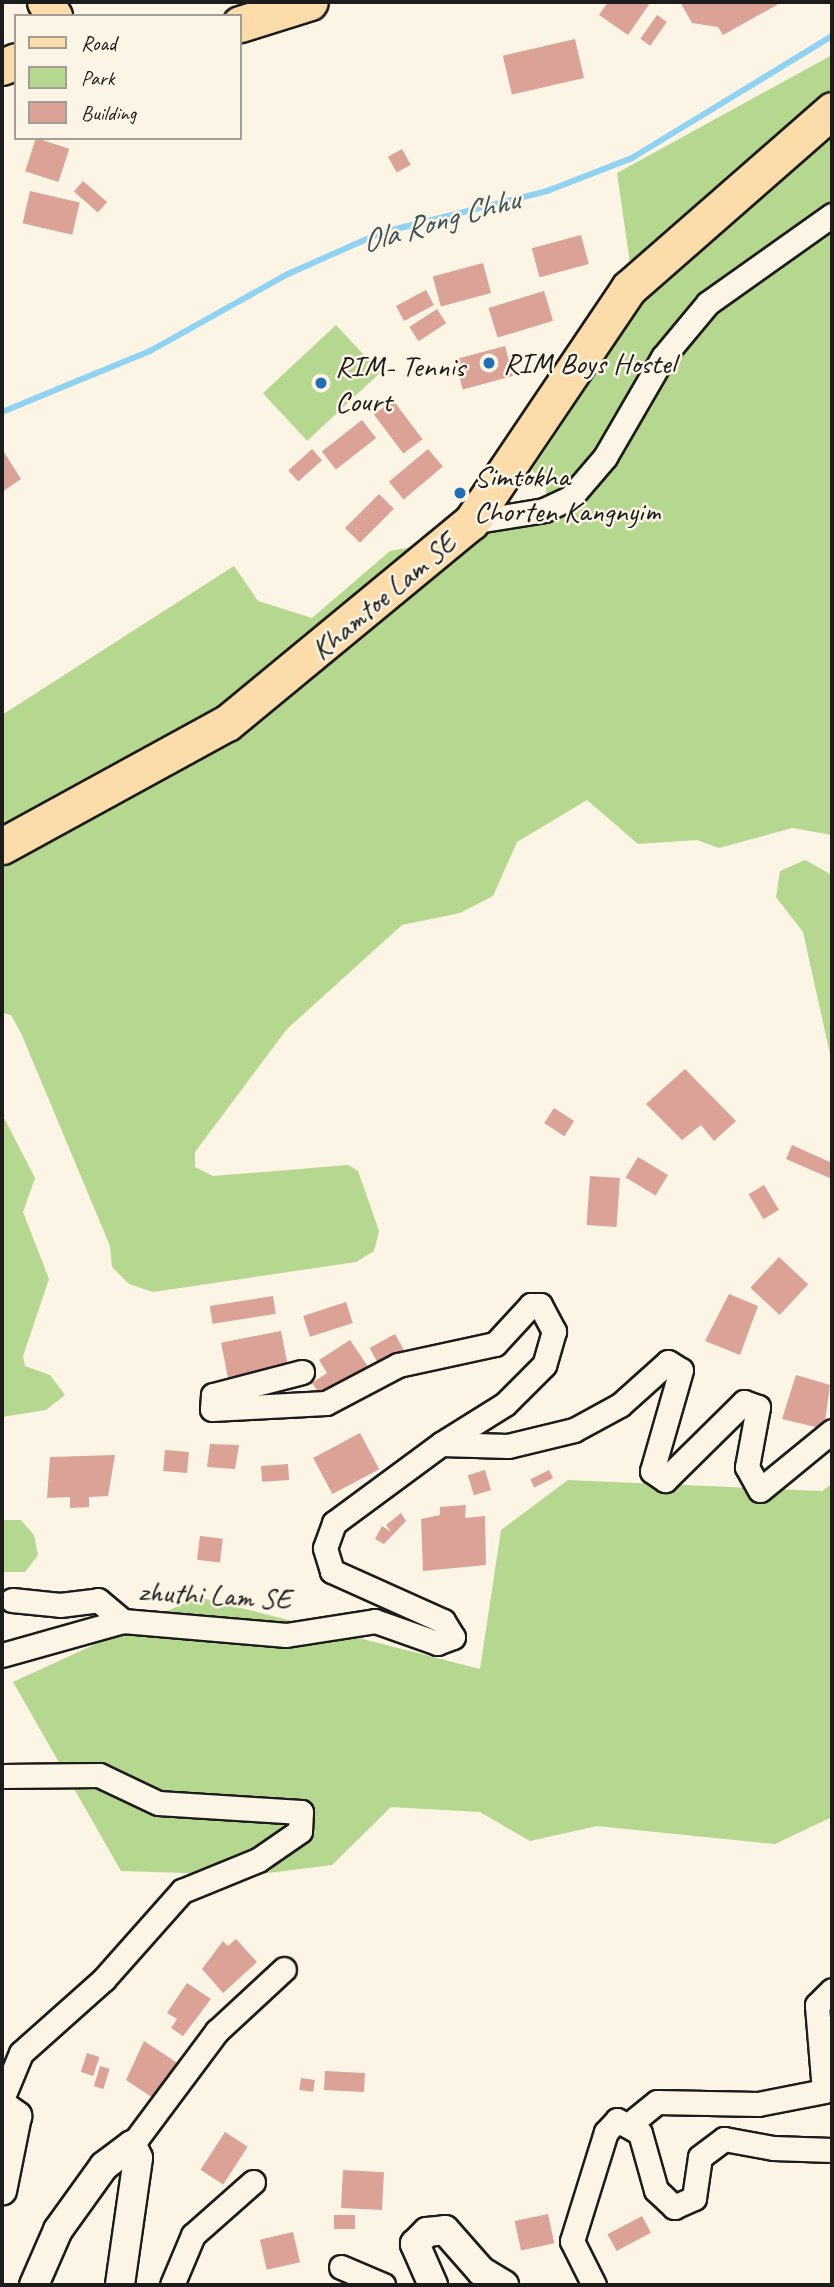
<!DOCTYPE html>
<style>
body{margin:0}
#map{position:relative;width:834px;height:2287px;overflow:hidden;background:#fcf5e5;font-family:Caveat,sans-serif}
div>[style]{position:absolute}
.green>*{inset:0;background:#b5d790;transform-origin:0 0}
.stream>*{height:6px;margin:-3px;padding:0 3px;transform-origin:3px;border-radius:3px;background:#90d2f2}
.building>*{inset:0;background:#dba297;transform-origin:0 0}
.roads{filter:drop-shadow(2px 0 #1c1c1c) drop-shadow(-2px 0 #1c1c1c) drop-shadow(0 2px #1c1c1c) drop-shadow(0 -2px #1c1c1c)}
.minor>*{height:23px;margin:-11.5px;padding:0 11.5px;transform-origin:11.5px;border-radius:11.5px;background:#fcf5e5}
.tertiary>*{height:28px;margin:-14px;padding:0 14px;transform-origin:14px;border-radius:14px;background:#fcf5e5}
.primary>*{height:35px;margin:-17.5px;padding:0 17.5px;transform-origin:17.5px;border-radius:17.5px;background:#fddcac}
.dots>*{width:19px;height:19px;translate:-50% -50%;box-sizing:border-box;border:4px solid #fcf5e5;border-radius:50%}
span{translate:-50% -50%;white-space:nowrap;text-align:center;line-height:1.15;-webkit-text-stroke:5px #fcf5e5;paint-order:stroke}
.poi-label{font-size:30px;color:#1c1c1c}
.left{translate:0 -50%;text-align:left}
.street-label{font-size:30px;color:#1c1c1c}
.water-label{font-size:32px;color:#3f535c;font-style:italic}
.frame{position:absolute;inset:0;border:4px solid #1c1c1c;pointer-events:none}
.legend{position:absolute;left:14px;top:14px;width:228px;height:126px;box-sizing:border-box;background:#fcf5e5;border:2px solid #a29e95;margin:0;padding:9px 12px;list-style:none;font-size:21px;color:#1c1c1c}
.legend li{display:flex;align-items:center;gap:14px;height:35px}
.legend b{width:35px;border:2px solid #a29e95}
</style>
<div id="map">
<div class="green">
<i style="clip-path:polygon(832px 55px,832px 835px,792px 828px,719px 848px,697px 840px,638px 844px,587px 800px,517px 842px,493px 896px,460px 913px,402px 925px,287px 1029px,195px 1152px,195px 1167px,213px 1176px,348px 1165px,358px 1171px,379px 1231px,374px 1251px,356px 1262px,153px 1292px,129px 1284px,112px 1267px,110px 1246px,21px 1033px,11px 1015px,2px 1013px,2px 715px,234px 566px,258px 601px,312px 618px,390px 551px,546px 522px,546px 483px,532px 470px,637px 312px,617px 173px)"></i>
<i style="left:336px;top:325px;width:65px;height:100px;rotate:47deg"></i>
<i style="clip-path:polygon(805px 860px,832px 875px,832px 1063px,803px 932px,776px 897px,780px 871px)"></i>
<i style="clip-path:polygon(2px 1114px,35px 1178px,23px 1212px,49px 1279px,23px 1356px,25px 1366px,50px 1375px,65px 1395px,46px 1410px,2px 1417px)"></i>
<i style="clip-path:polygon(568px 1480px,822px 1491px,832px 1484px,832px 1817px,775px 1844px,597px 1826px,530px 1841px,480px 1812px,391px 1807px,332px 1865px,252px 1875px,121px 1871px,13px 1682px,198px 1597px,480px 1669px,501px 1530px)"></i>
<i style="clip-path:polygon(2px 1520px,21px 1520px,34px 1535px,38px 1555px,25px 1572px,2px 1572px)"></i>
</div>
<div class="stream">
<i style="left:2px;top:412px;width:160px;rotate:-22.4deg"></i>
<i style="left:150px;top:351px;width:158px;rotate:-29.2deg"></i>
<i style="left:288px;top:274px;width:101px;rotate:-24deg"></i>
<i style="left:380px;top:233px;width:172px;rotate:-14.1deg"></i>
<i style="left:547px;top:191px;width:91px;rotate:-21.2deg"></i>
<i style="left:632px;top:158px;width:234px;rotate:-31.4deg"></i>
</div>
<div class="building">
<i style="clip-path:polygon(608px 2px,649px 2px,650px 3px,628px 35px,599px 15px)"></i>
<i style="clip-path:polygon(680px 2px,782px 2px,723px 35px,718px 27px,692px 23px)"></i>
<i style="left:657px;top:15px;width:12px;height:29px;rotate:35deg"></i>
<i style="left:575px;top:39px;width:40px;height:74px;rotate:77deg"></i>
<i style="left:36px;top:138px;width:35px;height:35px;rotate:18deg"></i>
<i style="left:402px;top:149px;width:18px;height:16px;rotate:61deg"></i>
<i style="left:83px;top:181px;width:32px;height:14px;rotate:41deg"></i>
<i style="left:30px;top:191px;width:51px;height:33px;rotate:13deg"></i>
<i style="left:581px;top:235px;width:30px;height:51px;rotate:75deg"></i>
<i style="left:483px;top:263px;width:31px;height:52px;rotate:75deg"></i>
<i style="left:426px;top:290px;width:17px;height:34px;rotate:62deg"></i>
<i style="left:544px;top:291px;width:31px;height:58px;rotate:73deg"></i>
<i style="left:437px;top:309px;width:17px;height:33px;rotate:57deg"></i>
<i style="left:505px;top:346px;width:31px;height:52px;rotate:75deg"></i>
<i style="left:393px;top:400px;width:49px;height:24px;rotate:53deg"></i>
<i style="left:362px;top:420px;width:23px;height:51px;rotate:52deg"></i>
<i style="clip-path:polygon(2px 449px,21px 479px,2px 492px)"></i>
<i style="left:312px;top:449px;width:15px;height:32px;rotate:48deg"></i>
<i style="left:428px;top:449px;width:23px;height:51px;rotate:50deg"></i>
<i style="left:379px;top:494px;width:21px;height:48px;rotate:45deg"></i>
<i style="clip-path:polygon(685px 1069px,736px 1121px,714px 1141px,701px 1125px,682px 1140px,646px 1104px)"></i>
<i style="left:554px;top:1108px;width:24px;height:18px;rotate:33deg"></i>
<i style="clip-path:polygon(792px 1145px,832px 1163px,832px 1179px,786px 1159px)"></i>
<i style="left:638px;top:1157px;width:35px;height:24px;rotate:31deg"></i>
<i style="left:590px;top:1176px;width:30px;height:49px;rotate:4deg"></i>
<i style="left:764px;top:1185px;width:29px;height:18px;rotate:59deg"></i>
<i style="left:779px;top:1257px;width:40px;height:42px;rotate:43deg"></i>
<i style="clip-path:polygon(729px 1294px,758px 1306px,740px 1355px,705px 1341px)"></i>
<i style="left:273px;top:1296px;width:18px;height:64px;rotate:81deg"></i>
<i style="left:346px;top:1302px;width:22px;height:45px;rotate:72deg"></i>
<i style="left:281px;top:1331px;width:41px;height:61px;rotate:79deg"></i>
<i style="left:395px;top:1334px;width:18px;height:29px;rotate:61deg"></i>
<i style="clip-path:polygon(350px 1340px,369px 1368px,323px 1399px,312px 1383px,327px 1373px,319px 1360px)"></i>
<i style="clip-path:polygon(796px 1375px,830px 1385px,824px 1429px,782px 1419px)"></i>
<i style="left:360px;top:1433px;width:41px;height:53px;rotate:62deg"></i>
<i style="clip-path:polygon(210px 1444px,239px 1445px,235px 1469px,207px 1467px)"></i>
<i style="left:165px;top:1450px;width:24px;height:21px;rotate:5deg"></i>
<i style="clip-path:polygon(115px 1455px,108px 1496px,89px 1497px,89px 1507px,70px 1508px,70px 1497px,47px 1498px,50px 1457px)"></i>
<i style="left:288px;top:1464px;width:16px;height:27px;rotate:86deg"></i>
<i style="left:485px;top:1470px;width:21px;height:18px;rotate:73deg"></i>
<i style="left:549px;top:1470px;width:9px;height:21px;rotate:63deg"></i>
<i style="clip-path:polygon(466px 1505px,465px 1518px,485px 1516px,486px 1565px,423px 1571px,421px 1519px,440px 1515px,440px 1507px)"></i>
<i style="clip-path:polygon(401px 1513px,406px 1521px,384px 1544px,375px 1539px,382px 1526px,391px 1532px,386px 1525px)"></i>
<i style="left:200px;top:1536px;width:23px;height:24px;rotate:7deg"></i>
<i style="clip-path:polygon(236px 1939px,257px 1962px,223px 1993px,202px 1969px,223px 1941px,228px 1946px)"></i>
<i style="clip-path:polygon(187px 1983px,211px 1999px,183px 2036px,171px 2028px,177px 2019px,167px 2013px)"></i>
<i style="clip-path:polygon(144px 2041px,185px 2068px,162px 2104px,126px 2080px)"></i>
<i style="left:87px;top:2053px;width:13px;height:20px;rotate:18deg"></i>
<i style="left:100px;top:2066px;width:10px;height:21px;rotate:17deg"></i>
<i style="left:325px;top:2071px;width:40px;height:19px;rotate:3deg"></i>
<i style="left:301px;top:2078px;width:14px;height:12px;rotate:8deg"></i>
<i style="left:225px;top:2132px;width:27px;height:45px;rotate:33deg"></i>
<i style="left:343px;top:2170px;width:41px;height:38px;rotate:3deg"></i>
<i style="left:548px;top:2214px;width:30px;height:34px;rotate:78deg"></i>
<i style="left:334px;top:2215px;width:21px;height:14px"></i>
<i style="left:642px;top:2216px;width:19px;height:39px;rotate:62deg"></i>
<i style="left:293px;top:2232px;width:31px;height:34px;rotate:77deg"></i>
</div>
<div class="roads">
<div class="minor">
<i style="left:471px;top:522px;width:74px;rotate:-9.3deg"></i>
<i style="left:544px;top:510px;width:29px;rotate:-25deg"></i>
<i style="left:570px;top:498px;width:54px;rotate:-49.5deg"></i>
<i style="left:605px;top:457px;width:116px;rotate:-59.9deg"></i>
<i style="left:663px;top:357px;width:70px;rotate:-50.2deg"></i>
<i style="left:708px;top:303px;width:152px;rotate:-35.4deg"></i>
<i style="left:302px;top:1372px;width:92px;rotate:165.5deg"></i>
<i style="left:213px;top:1395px;width:14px;rotate:94deg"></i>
<i style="left:212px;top:1409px;width:114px;rotate:-3deg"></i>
<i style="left:326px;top:1403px;width:81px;rotate:-27.8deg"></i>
<i style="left:398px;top:1365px;width:99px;rotate:-12.2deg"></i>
<i style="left:495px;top:1344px;width:53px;rotate:-47.3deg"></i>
<i style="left:531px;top:1305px;width:9px"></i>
<i style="left:540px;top:1305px;width:30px;rotate:62deg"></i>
<i style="left:554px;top:1331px;width:35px;rotate:106deg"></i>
<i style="left:544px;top:1365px;width:55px;rotate:135deg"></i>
<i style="left:505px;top:1404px;width:75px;rotate:148deg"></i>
<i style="left:12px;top:1600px;width:48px;rotate:5.9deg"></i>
<i style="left:60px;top:1605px;width:38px;rotate:-7deg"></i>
<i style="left:98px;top:1600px;width:33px;rotate:40deg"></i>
<i style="left:2px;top:1655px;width:126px;rotate:-15.7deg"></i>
<i style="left:123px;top:1621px;width:164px;rotate:4.9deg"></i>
<i style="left:286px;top:1635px;width:90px;rotate:-8.9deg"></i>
<i style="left:375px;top:1621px;width:66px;rotate:19.5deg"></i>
<i style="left:437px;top:1643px;width:17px;rotate:-21deg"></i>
<i style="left:453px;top:1637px;width:19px;rotate:-122deg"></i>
<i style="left:443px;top:1621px;width:122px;rotate:-155.8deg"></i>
<i style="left:332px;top:1571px;width:24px;rotate:-107deg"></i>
<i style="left:325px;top:1548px;width:27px;rotate:-70deg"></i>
<i style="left:334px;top:1523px;width:133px;rotate:-36.4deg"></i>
<i style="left:441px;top:1444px;width:67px;rotate:1.7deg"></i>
<i style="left:508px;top:1446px;width:68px;rotate:-13.6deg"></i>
<i style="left:574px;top:1430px;width:52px;rotate:-28.5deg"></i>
<i style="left:620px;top:1405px;width:64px;rotate:-41.9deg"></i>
<i style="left:668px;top:1362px;width:15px;rotate:32deg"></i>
<i style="left:681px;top:1370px;width:105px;rotate:106deg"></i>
<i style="left:652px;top:1471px;width:16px;rotate:35deg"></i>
<i style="left:665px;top:1480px;width:111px;rotate:-44.6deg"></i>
<i style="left:744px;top:1402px;width:15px;rotate:20deg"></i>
<i style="left:758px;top:1407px;width:61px;rotate:100.4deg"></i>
<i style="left:747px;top:1467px;width:26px;rotate:61deg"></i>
<i style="left:760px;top:1490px;width:93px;rotate:-39.3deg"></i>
<i style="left:2px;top:1776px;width:97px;rotate:-0.6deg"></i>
<i style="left:99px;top:1775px;width:65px;rotate:25.4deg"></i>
<i style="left:158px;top:1803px;width:143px;rotate:3.6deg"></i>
<i style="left:301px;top:1812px;width:19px;rotate:93deg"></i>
<i style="left:300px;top:1831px;width:51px;rotate:145.4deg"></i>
<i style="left:258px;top:1860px;width:82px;rotate:157.8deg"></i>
<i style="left:182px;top:1891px;width:118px;rotate:131.6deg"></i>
<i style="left:104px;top:1979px;width:111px;rotate:138.3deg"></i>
<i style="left:21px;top:2053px;width:50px;rotate:112.4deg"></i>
<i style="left:631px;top:2123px;width:33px;rotate:-39deg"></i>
<i style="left:657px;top:2102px;width:101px;rotate:1.1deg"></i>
<i style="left:758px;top:2104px;width:67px;rotate:-11.1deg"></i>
<i style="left:824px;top:2091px;width:86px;rotate:-94.7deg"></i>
<i style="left:817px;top:2005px;width:21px;rotate:-45deg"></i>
<i style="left:132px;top:2145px;width:142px;rotate:-53.3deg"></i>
<i style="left:217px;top:2031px;width:91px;rotate:-42.8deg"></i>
<i style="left:341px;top:2267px;width:46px;rotate:23.2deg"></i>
<i style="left:172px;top:2285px;width:54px;rotate:-67.2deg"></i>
<i style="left:193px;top:2235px;width:80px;rotate:-41.5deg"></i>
<i style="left:594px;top:2285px;width:49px;rotate:-116.6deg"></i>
<i style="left:572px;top:2241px;width:114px;rotate:-72.7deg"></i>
<i style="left:606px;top:2132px;width:16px;rotate:-47deg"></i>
<i style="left:617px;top:2120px;width:26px;rotate:29deg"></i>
<i style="left:640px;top:2133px;width:59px;rotate:74.3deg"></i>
<i style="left:656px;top:2190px;width:25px;rotate:43deg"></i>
<i style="left:674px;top:2207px;width:22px;rotate:-24deg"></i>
<i style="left:694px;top:2198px;width:41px;rotate:-81.7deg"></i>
<i style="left:700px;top:2157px;width:30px;rotate:-37deg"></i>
<i style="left:724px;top:2139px;width:50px;rotate:10.4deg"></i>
<i style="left:773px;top:2148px;width:59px;rotate:1.9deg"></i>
</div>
<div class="tertiary">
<i style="left:2px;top:2105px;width:19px;rotate:36deg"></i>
<i style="left:17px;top:2116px;width:76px;rotate:101.3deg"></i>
<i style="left:34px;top:2285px;width:60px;rotate:-66.4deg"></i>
<i style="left:58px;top:2230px;width:79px;rotate:-54.3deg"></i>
<i style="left:104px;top:2166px;width:35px;rotate:-37deg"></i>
<i style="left:132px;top:2145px;width:14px;rotate:65deg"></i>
<i style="left:138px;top:2158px;width:128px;rotate:98.1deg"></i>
<i style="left:433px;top:2285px;width:45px;rotate:-113.7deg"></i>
<i style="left:415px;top:2244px;width:17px;rotate:-45deg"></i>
<i style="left:427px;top:2232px;width:18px;rotate:-6deg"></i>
<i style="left:445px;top:2230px;width:55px;rotate:48.7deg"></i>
<i style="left:481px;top:2271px;width:27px;rotate:31deg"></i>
</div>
<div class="primary">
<i style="left:45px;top:2px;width:17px;rotate:57deg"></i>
<i style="left:240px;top:24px;width:73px;rotate:-17.4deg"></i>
<i style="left:2px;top:67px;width:15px;rotate:-23deg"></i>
<i style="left:2px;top:846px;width:256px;rotate:-28.7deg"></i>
<i style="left:227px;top:723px;width:316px;rotate:-39.5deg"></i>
<i style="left:471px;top:522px;width:282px;rotate:-56deg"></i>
<i style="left:629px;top:288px;width:270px;rotate:-41.2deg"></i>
</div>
</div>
<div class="dots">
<i style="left:489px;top:363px;background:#1f6fb2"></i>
<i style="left:321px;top:383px;background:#1f6fb2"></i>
<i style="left:460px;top:493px;background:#1f6fb2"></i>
</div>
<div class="poi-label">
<span class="left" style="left:503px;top:363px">RIM Boys Hostel</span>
<span class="left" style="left:335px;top:383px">RIM- Tennis<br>Court</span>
<span class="left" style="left:474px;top:493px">Simtokha<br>Chorten Kangnyim</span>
</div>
<div class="street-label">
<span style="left:383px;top:596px;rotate:-40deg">Khamtoe Lam SE</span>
<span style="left:215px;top:1595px;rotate:3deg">zhuthi Lam SE</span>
</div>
<div class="water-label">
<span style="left:440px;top:221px;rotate:-16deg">Ola Rong Chhu</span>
</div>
<div class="frame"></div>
<ul class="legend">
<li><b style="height:9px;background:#fddcac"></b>Road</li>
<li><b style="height:19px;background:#b5d790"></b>Park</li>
<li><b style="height:19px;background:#dba297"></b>Building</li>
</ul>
</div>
